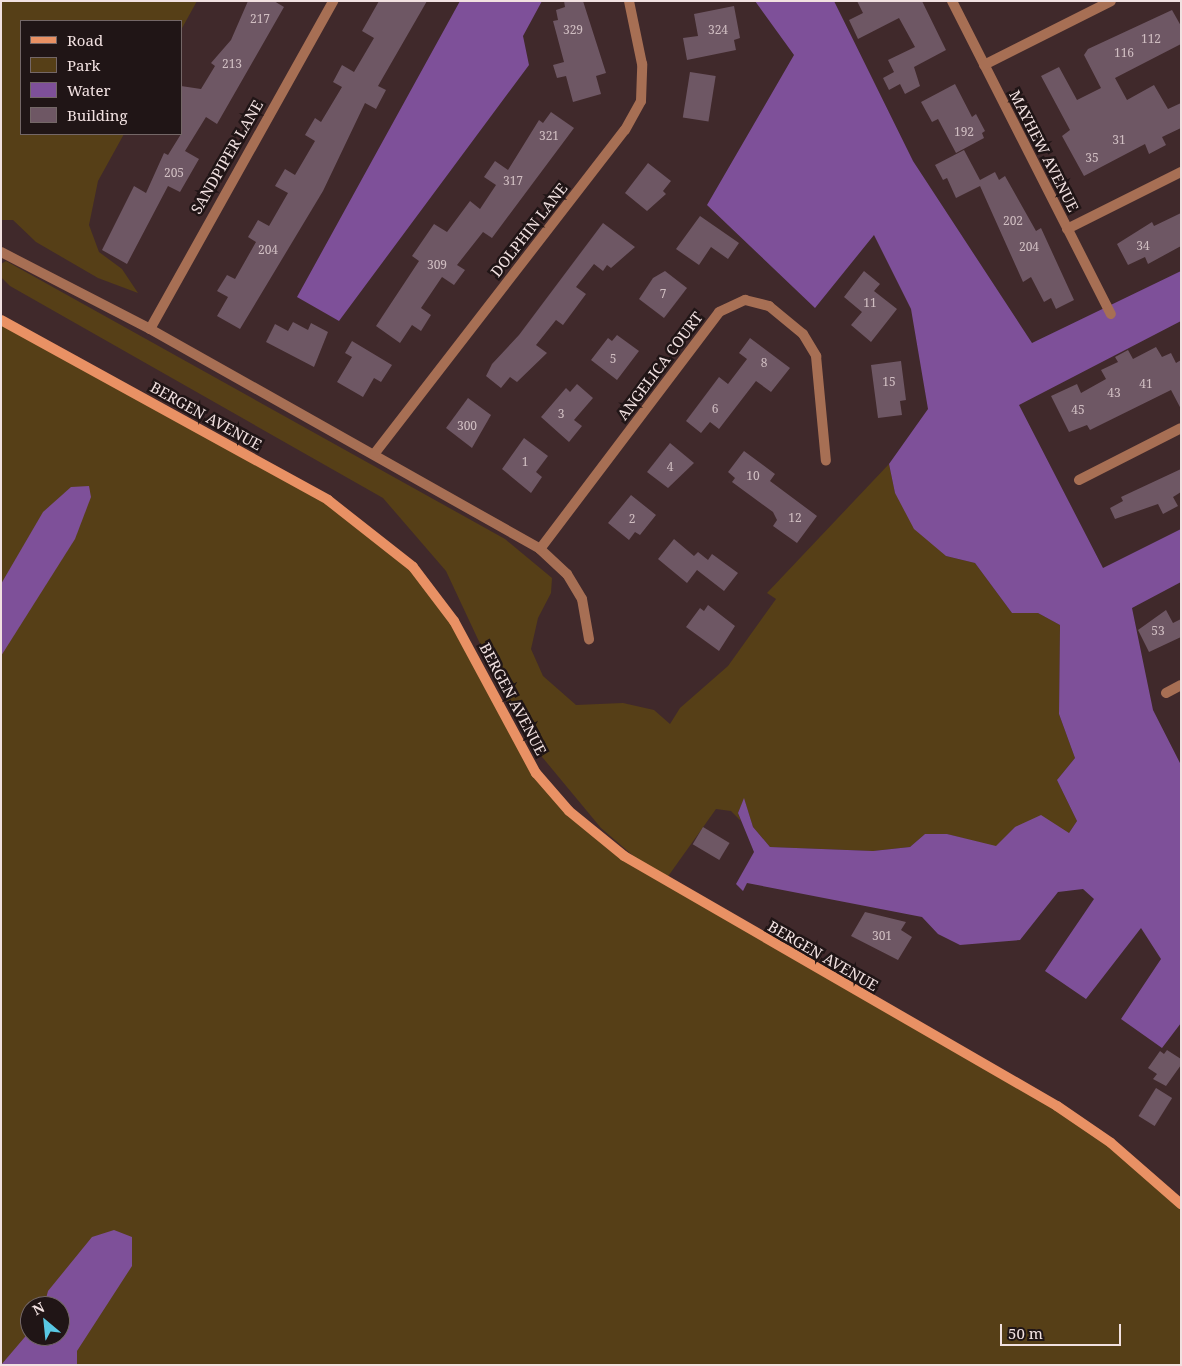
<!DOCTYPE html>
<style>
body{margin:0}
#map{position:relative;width:1182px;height:1366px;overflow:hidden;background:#40292b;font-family:"Noto Serif",serif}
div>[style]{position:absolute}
.green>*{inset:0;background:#563f17}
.water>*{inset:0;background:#7e5099}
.building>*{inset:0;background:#6e5764;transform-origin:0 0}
.minor>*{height:10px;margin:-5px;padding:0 5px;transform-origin:5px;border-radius:5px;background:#a76f54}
.secondary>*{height:10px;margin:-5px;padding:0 5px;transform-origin:5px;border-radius:5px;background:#e99164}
span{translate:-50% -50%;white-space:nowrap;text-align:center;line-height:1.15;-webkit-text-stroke:5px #201516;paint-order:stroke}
.number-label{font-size:12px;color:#d0bec2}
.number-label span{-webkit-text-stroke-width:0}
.street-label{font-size:15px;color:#f1e1e1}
.frame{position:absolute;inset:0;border:2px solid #f1e1e1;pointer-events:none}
.legend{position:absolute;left:20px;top:20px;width:162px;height:115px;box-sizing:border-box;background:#201516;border:1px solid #746767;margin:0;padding:6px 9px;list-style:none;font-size:15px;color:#f1e1e1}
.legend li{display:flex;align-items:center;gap:10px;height:25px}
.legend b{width:25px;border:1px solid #746767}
.north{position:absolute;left:20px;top:1296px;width:50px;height:50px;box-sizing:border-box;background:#201516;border:1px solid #746767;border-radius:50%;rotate:332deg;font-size:14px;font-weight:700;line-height:20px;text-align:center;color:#f1e1e1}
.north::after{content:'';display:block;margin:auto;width:18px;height:22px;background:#59c8e4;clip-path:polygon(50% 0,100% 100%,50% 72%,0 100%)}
.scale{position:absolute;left:1000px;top:1324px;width:121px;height:22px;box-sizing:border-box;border:2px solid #f1e1e1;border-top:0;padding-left:6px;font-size:15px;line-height:18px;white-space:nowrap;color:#f1e1e1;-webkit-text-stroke:4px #201516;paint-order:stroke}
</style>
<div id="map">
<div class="green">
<i style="clip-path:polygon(1px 1px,197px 1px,181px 30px,181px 21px,21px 21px,21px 134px,124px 134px,98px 181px,89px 225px,99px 252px,122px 269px,138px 293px,98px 278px,36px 242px,13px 220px,1px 220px)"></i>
<i style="clip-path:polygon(evenodd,6px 261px,505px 539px,552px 578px,551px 593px,538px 618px,531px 649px,543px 676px,576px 705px,623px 703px,654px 710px,670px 724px,680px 708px,728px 666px,776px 599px,767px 593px,889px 464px,895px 493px,946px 556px,975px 563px,1012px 613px,1038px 613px,1060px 625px,1059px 714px,1075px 758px,1057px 780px,1077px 821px,1069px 833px,1015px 827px,996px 847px,947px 834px,925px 834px,910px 847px,873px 851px,770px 847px,753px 827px,744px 799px,738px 813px,741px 821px,731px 811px,716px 809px,664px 882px,1057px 1106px,1181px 1204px,1181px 1365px,1px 1365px,1px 320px,328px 500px,413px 567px,454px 621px,511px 731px,569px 811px,660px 879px,601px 828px,533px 746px,512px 712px,446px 571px,383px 498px,10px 286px,1px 277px,1px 264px,6px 261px,30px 1306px,60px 1306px,60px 1336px,30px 1336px,30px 1306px)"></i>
</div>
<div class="water">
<i style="clip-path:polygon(460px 1px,542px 1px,523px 36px,529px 65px,339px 321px,297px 297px)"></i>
<i style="clip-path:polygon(755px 1px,834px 1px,913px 161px,1032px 343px,1181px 271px,1181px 321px,1019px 405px,1103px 568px,1181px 529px,1181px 582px,1132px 608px,1153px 710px,1181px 765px,1181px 1023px,1162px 1048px,1121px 1019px,1161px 959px,1141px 928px,1086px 999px,1045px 971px,1094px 899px,1083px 889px,1058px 892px,1020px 940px,960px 945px,938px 934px,922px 917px,747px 883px,743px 891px,736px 884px,754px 852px,738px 813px,744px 798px,753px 827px,770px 847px,873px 851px,910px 847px,925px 834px,947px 834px,996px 846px,1015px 827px,1041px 815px,1069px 833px,1077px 821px,1057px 780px,1075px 758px,1059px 714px,1060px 625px,1038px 613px,1012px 613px,975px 563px,946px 556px,914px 529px,895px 493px,889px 464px,928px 409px,911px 309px,874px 235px,815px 308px,707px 205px,794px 55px)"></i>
<i style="clip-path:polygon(89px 486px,91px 497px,75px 539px,1px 656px,1px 584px,43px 512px,71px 487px)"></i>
<i style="clip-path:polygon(114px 1230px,132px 1237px,132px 1266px,77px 1351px,77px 1365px,1px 1365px,30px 1331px,30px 1336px,60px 1336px,60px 1306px,44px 1306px,48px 1291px,92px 1237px)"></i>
</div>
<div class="building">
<i style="clip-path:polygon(248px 1px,274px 1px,284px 7px,217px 124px,206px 117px,185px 151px,199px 159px,180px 192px,168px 186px,127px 264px,102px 250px,134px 186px,146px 193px,164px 153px,168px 155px,181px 134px,181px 86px,201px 89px,215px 66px,211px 63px,231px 40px)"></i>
<i style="clip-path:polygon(379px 1px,427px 1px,378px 86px,386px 90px,376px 109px,365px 103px,323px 191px,240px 329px,217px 316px,228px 297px,217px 291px,227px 275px,235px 279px,256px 242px,248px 237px,258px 220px,269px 226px,288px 193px,275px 186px,285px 169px,295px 175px,315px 141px,305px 135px,315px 118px,321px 122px,342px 87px,333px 82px,342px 65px,354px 72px,374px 38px,362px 31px)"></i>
<i style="clip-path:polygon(564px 1px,583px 1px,606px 73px,596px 76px,601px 94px,573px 102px,566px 76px,557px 78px,553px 65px,564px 62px,553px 21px,558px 20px,556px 10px,565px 7px)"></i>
<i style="clip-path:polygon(857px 1px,922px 1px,946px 50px,914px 67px,920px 86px,905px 94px,900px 84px,889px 90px,883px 78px,894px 72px,888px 60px,915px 47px,899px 18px,858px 39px,849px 20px,863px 13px)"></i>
<i style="clip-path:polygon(734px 6px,740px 38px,734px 40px,736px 50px,687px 60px,683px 38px,698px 36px,694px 14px)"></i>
<i style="clip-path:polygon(1172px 10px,1181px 26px,1181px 44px,1115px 78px,1127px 100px,1154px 85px,1168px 109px,1181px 103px,1181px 128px,1162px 137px,1166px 145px,1149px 154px,1145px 144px,1084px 176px,1062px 136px,1070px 130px,1041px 76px,1059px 67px,1077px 100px,1101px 88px,1084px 55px,1088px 49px)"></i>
<i style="left:690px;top:72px;width:26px;height:46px;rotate:9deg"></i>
<i style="clip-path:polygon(955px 84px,972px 117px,976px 114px,985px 131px,982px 133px,984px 138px,956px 153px,938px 119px,932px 122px,921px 102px)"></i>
<i style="clip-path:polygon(551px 112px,574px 128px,492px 238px,483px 232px,457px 265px,465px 270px,454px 285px,442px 277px,421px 308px,431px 315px,421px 331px,412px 325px,400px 343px,376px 326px,419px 261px,412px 256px,434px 224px,447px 232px,470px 201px,480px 209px,496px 185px,484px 177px,495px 161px,508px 170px,539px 120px,543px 123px)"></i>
<i style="clip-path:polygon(964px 150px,980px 180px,995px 172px,999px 180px,1005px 176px,1036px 231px,1041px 228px,1074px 300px,1056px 309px,1051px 298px,1044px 302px,1031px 277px,1023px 282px,980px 186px,956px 198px,947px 178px,943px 180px,935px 165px)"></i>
<i style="clip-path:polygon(648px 163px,671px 181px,663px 191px,666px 194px,647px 211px,625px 193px)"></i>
<i style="clip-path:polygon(1181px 213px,1181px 246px,1148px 264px,1145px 257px,1128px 265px,1117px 244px,1152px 222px,1154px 226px)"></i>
<i style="clip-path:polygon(700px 216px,739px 243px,728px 259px,711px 247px,699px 265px,676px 249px)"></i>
<i style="clip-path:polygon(603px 223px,635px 247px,611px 268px,607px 265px,603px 271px,594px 264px,576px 287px,586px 294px,563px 325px,556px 320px,536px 345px,547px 353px,517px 382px,510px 377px,501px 388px,486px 376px,492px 364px,519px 335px)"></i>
<i style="clip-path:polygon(665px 271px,687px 288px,664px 318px,639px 299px,653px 278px)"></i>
<i style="clip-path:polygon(864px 271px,880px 284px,874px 291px,897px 309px,871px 342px,851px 325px,862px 312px,844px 297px)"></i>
<i style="clip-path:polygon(293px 322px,308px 330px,311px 323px,328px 332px,314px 367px,266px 342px,275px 324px,288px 331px)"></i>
<i style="clip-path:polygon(617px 335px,639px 351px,617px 380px,591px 360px,608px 338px,612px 341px)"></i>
<i style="clip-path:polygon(750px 338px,790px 368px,771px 392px,756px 381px,719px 429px,710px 422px,701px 433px,686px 421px,719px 377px,728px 384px,747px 359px,739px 353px)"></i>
<i style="clip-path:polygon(352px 341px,392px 365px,381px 382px,374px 378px,363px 397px,337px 382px,352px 357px,345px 353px)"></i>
<i style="clip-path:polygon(1156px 347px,1162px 357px,1171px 353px,1176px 363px,1181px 360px,1181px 409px,1171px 390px,1090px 430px,1087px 425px,1069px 432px,1051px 396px,1077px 384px,1081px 393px,1106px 379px,1101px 370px,1118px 362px,1115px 357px,1128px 350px,1133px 359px)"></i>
<i style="clip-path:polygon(901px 361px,906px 400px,900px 401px,902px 415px,878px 418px,871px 365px)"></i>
<i style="clip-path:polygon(577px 384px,593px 398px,574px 420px,582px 426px,569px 442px,541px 417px,566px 388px,570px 392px)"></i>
<i style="clip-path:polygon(468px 398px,491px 415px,472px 448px,446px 428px)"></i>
<i style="clip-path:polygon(524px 438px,548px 456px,536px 472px,542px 477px,531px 493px,502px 469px)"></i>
<i style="clip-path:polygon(670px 443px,694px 463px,668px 488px,647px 472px)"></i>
<i style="clip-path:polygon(744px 451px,775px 474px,770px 481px,817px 516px,797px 543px,773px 526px,777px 520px,773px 512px,732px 482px,735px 478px,728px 472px)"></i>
<i style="clip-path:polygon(1181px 469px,1181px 492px,1173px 497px,1178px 506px,1163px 514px,1158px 504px,1115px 519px,1110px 508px,1123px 501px,1121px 497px)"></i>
<i style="clip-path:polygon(631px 495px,656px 515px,640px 535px,635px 532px,629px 540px,608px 523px)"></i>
<i style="clip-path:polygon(674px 539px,694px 556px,698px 552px,708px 560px,712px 554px,738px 573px,724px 591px,697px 570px,687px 583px,658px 559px)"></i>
<i style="clip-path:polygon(708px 605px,735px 626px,719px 651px,686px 627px,700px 608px,704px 611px)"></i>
<i style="clip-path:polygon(1166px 610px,1173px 623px,1181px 619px,1181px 637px,1149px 652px,1138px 630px)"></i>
<i style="left:703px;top:827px;width:31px;height:20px;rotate:31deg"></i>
<i style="clip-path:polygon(865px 912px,906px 922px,901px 930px,912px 937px,898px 960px,851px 936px)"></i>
<i style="clip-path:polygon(1167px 1050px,1181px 1059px,1181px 1065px,1166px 1086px,1153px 1079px,1157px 1074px,1148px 1068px,1160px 1051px,1164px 1054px)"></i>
<i style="left:1156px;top:1088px;width:19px;height:33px;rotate:32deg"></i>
</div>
<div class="minor">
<i style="left:952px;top:1px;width:351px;rotate:63.1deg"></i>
<i style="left:984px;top:65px;width:142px;rotate:-26.7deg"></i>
<i style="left:1067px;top:229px;width:127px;rotate:-26.6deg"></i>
<i style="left:1px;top:252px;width:168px;rotate:27.3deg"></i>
<i style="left:150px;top:329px;width:448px;rotate:29.4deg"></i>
<i style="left:540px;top:549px;width:37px;rotate:43deg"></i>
<i style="left:567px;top:574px;width:29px;rotate:59deg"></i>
<i style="left:582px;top:599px;width:41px;rotate:80.1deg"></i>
<i style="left:150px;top:329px;width:376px;rotate:-60.8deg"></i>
<i style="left:375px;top:453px;width:408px;rotate:-52.3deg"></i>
<i style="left:625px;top:130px;width:33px;rotate:-61deg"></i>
<i style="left:641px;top:101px;width:37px;rotate:-88deg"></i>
<i style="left:642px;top:64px;width:64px;rotate:-101.7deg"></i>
<i style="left:1079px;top:480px;width:114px;rotate:-27deg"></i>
<i style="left:540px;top:549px;width:297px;rotate:-52.9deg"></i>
<i style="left:719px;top:312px;width:29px;rotate:-25deg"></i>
<i style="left:745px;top:300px;width:25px;rotate:14deg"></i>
<i style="left:769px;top:306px;width:44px;rotate:39.5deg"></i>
<i style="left:803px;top:334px;width:26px;rotate:59deg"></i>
<i style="left:816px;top:356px;width:105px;rotate:84.6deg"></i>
<i style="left:1166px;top:693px;width:17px;rotate:-28deg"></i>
</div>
<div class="secondary">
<i style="left:1px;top:320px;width:373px;rotate:28.8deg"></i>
<i style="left:328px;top:500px;width:108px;rotate:38.2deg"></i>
<i style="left:413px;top:567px;width:68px;rotate:52.8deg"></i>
<i style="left:454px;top:621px;width:173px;rotate:61.7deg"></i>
<i style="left:536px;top:773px;width:50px;rotate:49deg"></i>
<i style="left:569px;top:811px;width:71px;rotate:39.3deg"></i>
<i style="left:624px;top:856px;width:500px;rotate:30deg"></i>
<i style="left:1057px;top:1106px;width:65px;rotate:34.4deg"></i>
<i style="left:1111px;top:1143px;width:93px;rotate:41.1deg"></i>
</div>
<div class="number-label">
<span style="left:260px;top:19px">217</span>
<span style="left:573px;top:30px">329</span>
<span style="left:718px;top:30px">324</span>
<span style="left:1151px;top:39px">112</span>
<span style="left:1124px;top:53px">116</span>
<span style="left:232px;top:64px">213</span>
<span style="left:964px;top:132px">192</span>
<span style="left:549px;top:136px">321</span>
<span style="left:1119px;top:140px">31</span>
<span style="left:1092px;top:158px">35</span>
<span style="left:174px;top:173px">205</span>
<span style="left:513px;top:181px">317</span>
<span style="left:1013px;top:221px">202</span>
<span style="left:1143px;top:246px">34</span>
<span style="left:1029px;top:247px">204</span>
<span style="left:268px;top:250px">204</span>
<span style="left:437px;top:265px">309</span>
<span style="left:663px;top:294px">7</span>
<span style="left:870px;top:303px">11</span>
<span style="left:613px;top:359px">5</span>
<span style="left:764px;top:363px">8</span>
<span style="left:889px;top:382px">15</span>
<span style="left:1146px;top:384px">41</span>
<span style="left:1114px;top:393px">43</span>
<span style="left:715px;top:409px">6</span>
<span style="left:1078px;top:410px">45</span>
<span style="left:561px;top:414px">3</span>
<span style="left:467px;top:426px">300</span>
<span style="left:525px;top:462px">1</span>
<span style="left:670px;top:467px">4</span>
<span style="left:753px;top:476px">10</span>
<span style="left:795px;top:518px">12</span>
<span style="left:632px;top:519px">2</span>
<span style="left:1158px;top:631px">53</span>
<span style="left:882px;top:936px">301</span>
</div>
<div class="street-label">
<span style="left:1044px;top:151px;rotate:63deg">MAYHEW AVENUE</span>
<span style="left:227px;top:157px;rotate:-60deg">SANDPIPER LANE</span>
<span style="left:529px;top:230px;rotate:-52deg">DOLPHIN LANE</span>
<span style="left:660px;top:366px;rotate:-53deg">ANGELICA COURT</span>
<span style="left:206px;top:416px;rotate:29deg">BERGEN AVENUE</span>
<span style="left:513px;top:699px;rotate:62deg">BERGEN AVENUE</span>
<span style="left:823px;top:956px;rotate:30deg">BERGEN AVENUE</span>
</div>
<div class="frame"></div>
<ul class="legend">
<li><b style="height:6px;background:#e99164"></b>Road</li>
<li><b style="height:14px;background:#563f17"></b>Park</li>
<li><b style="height:14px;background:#7e5099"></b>Water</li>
<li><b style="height:14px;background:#6e5764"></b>Building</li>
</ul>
<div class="north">N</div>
<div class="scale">50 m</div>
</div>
